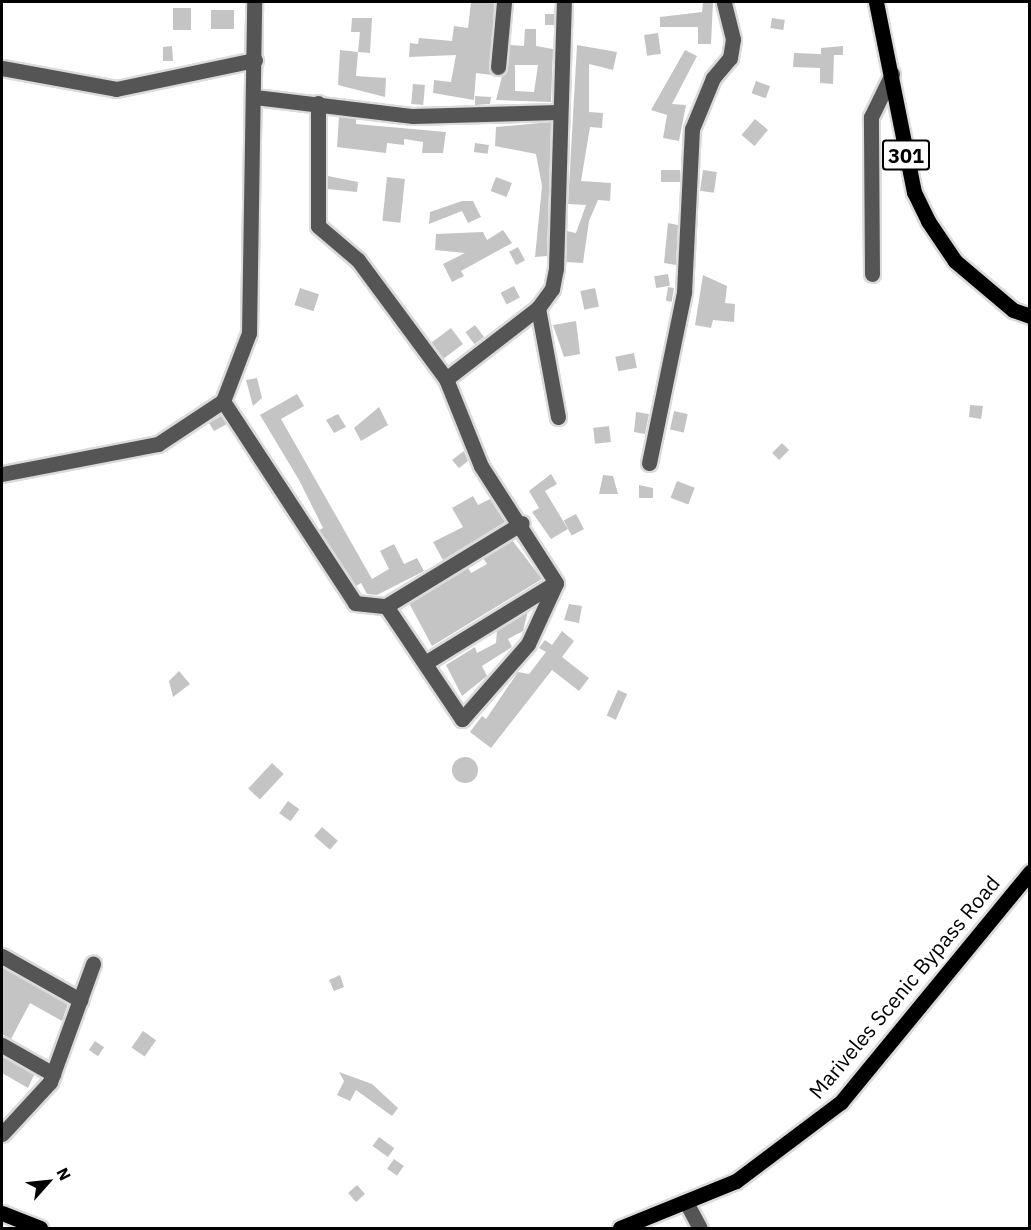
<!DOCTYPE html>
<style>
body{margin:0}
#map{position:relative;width:1031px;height:1230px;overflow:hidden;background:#fff;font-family:"IBM Plex Sans",sans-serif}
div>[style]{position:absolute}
.building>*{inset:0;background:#c4c4c4;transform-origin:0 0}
.round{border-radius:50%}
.roads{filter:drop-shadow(2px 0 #dbdbdb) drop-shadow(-2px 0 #dbdbdb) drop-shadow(0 2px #dbdbdb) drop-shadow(0 -2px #dbdbdb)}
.minor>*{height:15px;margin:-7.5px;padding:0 7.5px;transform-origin:7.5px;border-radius:7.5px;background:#555}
.major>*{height:15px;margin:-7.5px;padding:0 7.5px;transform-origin:7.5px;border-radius:7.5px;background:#000}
span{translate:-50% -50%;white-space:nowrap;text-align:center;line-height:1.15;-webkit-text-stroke:6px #fff;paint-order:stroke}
.shield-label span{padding:2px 4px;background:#fff;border:2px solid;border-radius:4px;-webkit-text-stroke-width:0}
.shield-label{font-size:20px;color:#000;font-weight:700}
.street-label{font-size:21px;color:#000}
.frame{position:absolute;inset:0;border:3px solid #000;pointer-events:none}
.north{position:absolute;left:18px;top:1152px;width:60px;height:60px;-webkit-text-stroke:4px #fff;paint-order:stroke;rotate:63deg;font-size:16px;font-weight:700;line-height:24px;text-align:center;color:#000}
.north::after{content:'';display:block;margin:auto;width:21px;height:27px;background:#000;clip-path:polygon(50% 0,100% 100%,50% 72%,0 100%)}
</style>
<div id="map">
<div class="building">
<i style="clip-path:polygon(471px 2px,494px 2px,492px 75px,476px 73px,474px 100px,433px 93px,434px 80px,451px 82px,456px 55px,409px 57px,410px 43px,418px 44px,419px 38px,452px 41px,454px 26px,468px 28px)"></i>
<i style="clip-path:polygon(703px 2px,713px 2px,711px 44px,698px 44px,698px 27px,660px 27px,660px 17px,702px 12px)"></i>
<i style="left:173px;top:8px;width:18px;height:22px"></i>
<i style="left:211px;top:10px;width:23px;height:19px"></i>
<i style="left:545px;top:14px;width:9px;height:11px"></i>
<i style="clip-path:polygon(352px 18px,372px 18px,370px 53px,358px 52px,360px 32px,351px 32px)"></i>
<i style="left:772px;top:18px;width:13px;height:10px;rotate:9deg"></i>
<i style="clip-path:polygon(evenodd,525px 29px,536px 29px,536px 46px,553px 49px,551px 102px,496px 100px,510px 45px,524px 46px,525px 29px,515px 65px,538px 65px,534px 92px,515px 91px,515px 65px)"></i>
<i style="left:658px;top:33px;width:21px;height:14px;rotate:82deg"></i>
<i style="clip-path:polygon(577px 45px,617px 52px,613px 70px,589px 64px,589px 112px,603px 113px,602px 128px,590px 127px,581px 181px,611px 183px,610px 201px,598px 200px,589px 221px,583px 263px,566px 262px,567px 231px,576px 233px,586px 205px,568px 204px)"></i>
<i style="clip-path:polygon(172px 46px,173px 61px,163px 61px,163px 47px)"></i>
<i style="clip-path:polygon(843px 46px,843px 55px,834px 55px,833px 84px,820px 83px,820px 68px,793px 67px,794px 53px,821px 54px,821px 48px)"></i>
<i style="clip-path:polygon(340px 50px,358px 52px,356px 76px,386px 78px,385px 97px,338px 85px)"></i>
<i style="clip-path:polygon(685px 50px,697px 56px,672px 104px,686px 105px,679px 141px,663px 138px,667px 115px,651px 110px)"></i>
<i style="left:756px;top:81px;width:15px;height:13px;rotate:20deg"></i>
<i style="left:413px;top:84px;width:12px;height:20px;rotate:5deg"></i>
<i style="clip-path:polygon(475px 96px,491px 97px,490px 104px,475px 105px)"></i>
<i style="clip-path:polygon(339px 117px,356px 119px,356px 124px,446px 132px,443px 153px,422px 153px,423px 142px,404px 139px,404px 145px,387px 143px,386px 153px,337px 147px)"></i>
<i style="left:755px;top:119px;width:17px;height:21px;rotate:40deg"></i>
<i style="clip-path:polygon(551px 122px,547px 256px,535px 257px,542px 186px,536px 154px,495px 146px,496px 127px)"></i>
<i style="left:475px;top:143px;width:14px;height:9px;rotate:8deg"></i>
<i style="left:661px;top:170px;width:19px;height:12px"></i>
<i style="left:703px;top:170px;width:14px;height:21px;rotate:8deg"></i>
<i style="clip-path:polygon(328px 176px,358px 182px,357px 192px,328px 189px)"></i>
<i style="left:387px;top:177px;width:18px;height:44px;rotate:6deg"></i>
<i style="left:496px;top:177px;width:17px;height:15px;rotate:21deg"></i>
<i style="clip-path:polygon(462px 201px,473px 201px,481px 217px,468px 223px,462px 211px,429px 224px,430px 212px)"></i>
<i style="clip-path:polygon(668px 223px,678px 225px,676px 265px,664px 263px)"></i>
<i style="clip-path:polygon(503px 230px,512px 243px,461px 271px,464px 276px,452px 282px,443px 264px,465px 253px,435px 250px,436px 234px,483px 232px,487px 240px)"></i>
<i style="left:518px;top:247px;width:15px;height:10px;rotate:62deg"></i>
<i style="left:668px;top:274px;width:12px;height:14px;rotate:81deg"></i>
<i style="clip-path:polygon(703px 275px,727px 286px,725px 303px,735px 304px,734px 322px,713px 320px,711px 328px,695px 325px)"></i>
<i style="left:514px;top:286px;width:13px;height:15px;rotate:63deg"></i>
<i style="left:668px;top:287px;width:6px;height:14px;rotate:9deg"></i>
<i style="left:300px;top:288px;width:20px;height:18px;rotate:18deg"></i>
<i style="left:595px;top:288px;width:19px;height:15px;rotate:78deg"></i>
<i style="clip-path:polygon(576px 321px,580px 354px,564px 357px,553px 325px)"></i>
<i style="left:475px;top:325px;width:15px;height:12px;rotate:53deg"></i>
<i style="left:451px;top:328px;width:20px;height:25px;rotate:53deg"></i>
<i style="left:634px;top:353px;width:15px;height:19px;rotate:79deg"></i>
<i style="clip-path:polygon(257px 378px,262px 398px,253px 406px,246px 380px)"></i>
<i style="clip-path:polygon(297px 394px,304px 406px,281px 419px,372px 579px,389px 569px,380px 551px,394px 544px,404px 564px,417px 558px,424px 571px,377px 595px,367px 594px,361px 583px,356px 586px,319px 530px,323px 528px,299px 480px,260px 415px)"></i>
<i style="clip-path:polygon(970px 405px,983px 406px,981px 419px,969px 417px)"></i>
<i style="clip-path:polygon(379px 407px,388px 425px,361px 441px,354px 428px)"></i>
<i style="left:674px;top:411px;width:14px;height:19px;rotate:12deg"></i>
<i style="clip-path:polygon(636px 412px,649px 414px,645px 434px,634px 432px)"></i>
<i style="clip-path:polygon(338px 414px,346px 427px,334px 433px,326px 420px)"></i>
<i style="clip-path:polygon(221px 416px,227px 424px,214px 431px,209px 423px)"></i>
<i style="left:609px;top:426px;width:16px;height:16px;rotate:83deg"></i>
<i style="left:782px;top:443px;width:10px;height:14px;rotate:45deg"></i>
<i style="clip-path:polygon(464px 451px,468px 461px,459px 468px,452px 460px)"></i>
<i style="clip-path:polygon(551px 474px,557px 484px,545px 491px,568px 529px,551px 539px,532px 512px,539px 508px,529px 491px)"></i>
<i style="clip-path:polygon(603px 475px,613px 476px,618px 494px,599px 494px)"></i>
<i style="left:677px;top:481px;width:19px;height:18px;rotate:21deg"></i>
<i style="clip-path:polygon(639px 485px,653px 488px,653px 498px,639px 498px)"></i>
<i style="clip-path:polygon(473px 496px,478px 505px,490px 499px,505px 522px,443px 560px,433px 542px,463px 527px,452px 508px)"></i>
<i style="left:576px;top:514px;width:17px;height:14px;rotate:62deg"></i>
<i style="clip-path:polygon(512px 540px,542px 579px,432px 646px,409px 603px,468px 568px,471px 573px,487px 564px,483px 558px)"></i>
<i style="clip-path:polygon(569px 604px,582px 606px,579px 623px,564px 620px)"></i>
<i style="clip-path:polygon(528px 611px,523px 631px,508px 639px,512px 647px,482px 666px,487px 676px,462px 696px,446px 665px,475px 647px,477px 653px,496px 643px,497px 630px)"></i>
<i style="clip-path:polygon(562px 631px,574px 641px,562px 657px,589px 678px,579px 691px,552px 670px,491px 748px,470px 732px,482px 716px,486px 719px,518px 672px,529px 674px,546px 652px,539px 648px,545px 640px,552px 645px)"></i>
<i style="clip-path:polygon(179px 671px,190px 684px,173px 697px,169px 681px)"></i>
<i style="left:618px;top:690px;width:10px;height:28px;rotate:24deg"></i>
<i class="round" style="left:452px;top:757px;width:26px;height:26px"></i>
<i style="left:272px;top:763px;width:16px;height:35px;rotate:43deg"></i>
<i style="left:288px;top:801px;width:14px;height:15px;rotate:36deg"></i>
<i style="left:322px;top:827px;width:21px;height:12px;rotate:41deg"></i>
<i style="clip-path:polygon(2px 967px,68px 1004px,62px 1021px,30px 1003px,11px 1039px,2px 1034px)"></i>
<i style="clip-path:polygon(340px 975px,344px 987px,334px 991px,329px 980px)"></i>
<i style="left:143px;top:1031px;width:16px;height:20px;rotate:35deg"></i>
<i style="left:95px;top:1041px;width:11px;height:11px;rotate:34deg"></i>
<i style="clip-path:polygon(2px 1056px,34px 1075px,28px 1088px,2px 1073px)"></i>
<i style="clip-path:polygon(339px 1072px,372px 1084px,398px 1108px,392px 1116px,356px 1090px,350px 1101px,337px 1095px,344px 1081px)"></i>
<i style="left:379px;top:1137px;width:19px;height:11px;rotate:36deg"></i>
<i style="left:394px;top:1159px;width:12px;height:12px;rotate:35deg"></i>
<i style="left:357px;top:1185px;width:12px;height:12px;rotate:48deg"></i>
</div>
<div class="roads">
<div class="minor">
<i style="left:498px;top:67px;width:65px;rotate:-84.7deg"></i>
<i style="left:2px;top:68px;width:116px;rotate:10.4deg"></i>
<i style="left:116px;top:89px;width:142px;rotate:-11.8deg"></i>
<i style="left:255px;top:97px;width:159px;rotate:6.9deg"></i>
<i style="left:413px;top:116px;width:145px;rotate:-1.6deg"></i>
<i style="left:318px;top:103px;width:123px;rotate:90deg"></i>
<i style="left:318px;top:226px;width:52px;rotate:40.4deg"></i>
<i style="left:358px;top:260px;width:148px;rotate:53.5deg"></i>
<i style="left:446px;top:379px;width:94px;rotate:68.1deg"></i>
<i style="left:481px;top:466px;width:139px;rotate:57.3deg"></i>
<i style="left:556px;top:583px;width:67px;rotate:114.7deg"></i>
<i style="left:528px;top:644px;width:100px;rotate:131.3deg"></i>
<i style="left:462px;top:719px;width:136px;rotate:-123.9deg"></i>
<i style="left:872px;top:274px;width:157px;rotate:-90.4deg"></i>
<i style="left:871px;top:117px;width:48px;rotate:-64deg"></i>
<i style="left:446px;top:379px;width:116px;rotate:-37.7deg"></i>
<i style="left:223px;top:401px;width:241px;rotate:56.8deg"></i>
<i style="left:355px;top:603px;width:31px;rotate:6deg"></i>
<i style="left:386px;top:606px;width:159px;rotate:-31.4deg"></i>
<i style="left:558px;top:417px;width:111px;rotate:-100.4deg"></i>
<i style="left:538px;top:308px;width:24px;rotate:-54deg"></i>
<i style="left:552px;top:289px;width:21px;rotate:-79deg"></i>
<i style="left:556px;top:268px;width:266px;rotate:-88.3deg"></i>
<i style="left:649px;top:463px;width:175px;rotate:-78.4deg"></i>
<i style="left:684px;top:292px;width:163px;rotate:-87.2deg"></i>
<i style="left:692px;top:129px;width:55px;rotate:-67.6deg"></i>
<i style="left:713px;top:78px;width:26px;rotate:-50deg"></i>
<i style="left:730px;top:58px;width:19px;rotate:-81deg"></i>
<i style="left:733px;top:39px;width:38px;rotate:-104deg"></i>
<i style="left:2px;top:474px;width:159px;rotate:-10.9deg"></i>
<i style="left:158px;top:444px;width:78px;rotate:-33.5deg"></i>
<i style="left:223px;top:401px;width:73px;rotate:-69.1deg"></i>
<i style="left:249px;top:333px;width:331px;rotate:-89.1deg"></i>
<i style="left:425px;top:663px;width:153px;rotate:-31.6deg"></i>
<i style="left:2px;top:956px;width:90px;rotate:29.4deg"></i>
<i style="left:2px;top:1045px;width:59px;rotate:29.6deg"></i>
<i style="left:2px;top:1134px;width:71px;rotate:-47.3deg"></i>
<i style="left:50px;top:1082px;width:126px;rotate:-70deg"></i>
<i style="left:687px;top:1204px;width:27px;rotate:62deg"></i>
</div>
<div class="major">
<i style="left:876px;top:2px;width:194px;rotate:78.7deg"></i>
<i style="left:914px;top:192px;width:32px;rotate:64deg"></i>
<i style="left:928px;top:221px;width:48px;rotate:56deg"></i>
<i style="left:955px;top:261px;width:76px;rotate:40.2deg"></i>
<i style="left:1013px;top:310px;width:18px;rotate:19deg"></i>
<i style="left:2px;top:1213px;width:41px;rotate:21.5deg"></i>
<i style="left:620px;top:1228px;width:125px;rotate:-22.1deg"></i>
<i style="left:736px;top:1181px;width:131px;rotate:-37deg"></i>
<i style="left:841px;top:1102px;width:298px;rotate:-50.6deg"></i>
</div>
</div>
<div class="shield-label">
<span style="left:906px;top:155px">301</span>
</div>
<div class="street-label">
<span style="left:904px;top:987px;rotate:-50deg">Mariveles Scenic Bypass Road</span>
</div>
<div class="frame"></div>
<div class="north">N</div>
</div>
